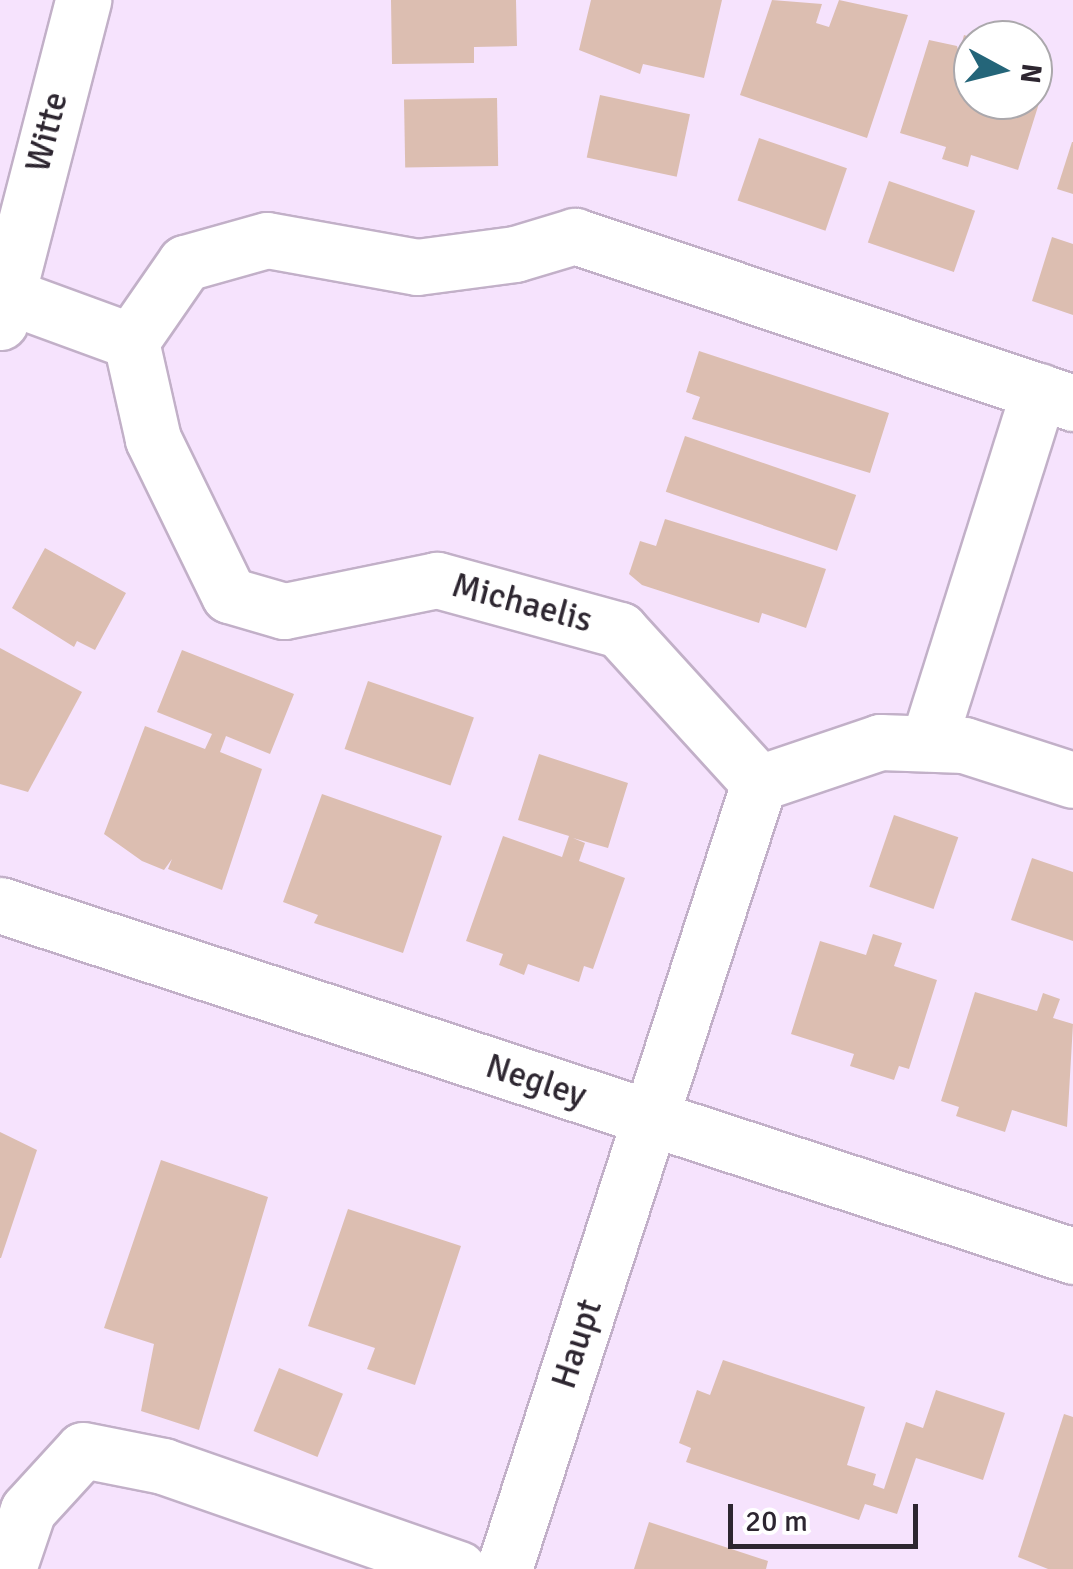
<!DOCTYPE html>
<style>
body{margin:0}
#map{position:relative;width:1073px;height:1569px;overflow:hidden;background:#f6e3fd;font-family:Signika,sans-serif}
div>[style]{position:absolute}
.building>*{inset:0;background:#dcbeb1;transform-origin:0 0}
.roads{filter:drop-shadow(2px 0 #c2b0c8) drop-shadow(-2px 0 #c2b0c8) drop-shadow(0 2px #c2b0c8) drop-shadow(0 -2px #c2b0c8)}
.minor>*{height:55px;margin:-27.5px;padding:0 27.5px;transform-origin:27.5px;border-radius:27.5px;background:#fff}
span{translate:-50% -50%;white-space:nowrap;text-align:center;line-height:1.15;-webkit-text-stroke:8px #fff;paint-order:stroke}
.street-label{font-size:35px;color:#2d2630}
.north{position:absolute;left:953px;top:20px;width:100px;height:100px;box-sizing:border-box;background:#fff;border:2px solid #aba8ac;border-radius:50%;rotate:97deg;font-size:28px;font-weight:700;line-height:40px;text-align:center;color:#2d2630}
.north::after{content:'';display:block;margin:auto;width:35px;height:45px;background:#246579;clip-path:polygon(50% 0,100% 100%,50% 72%,0 100%)}
.scale{position:absolute;left:728px;top:1504px;width:190px;height:45px;box-sizing:border-box;border:5px solid #2d2630;border-top:0;padding-left:12px;font-size:30px;line-height:35px;white-space:nowrap;color:#2d2630;-webkit-text-stroke:8px #fff;paint-order:stroke}
</style>
<div id="map">
<div class="building">
<i style="clip-path:polygon(391px 0,516px 0,517px 46px,474px 47px,474px 63px,392px 64px)"></i>
<i style="clip-path:polygon(591px 0,722px 0,704px 78px,643px 64px,640px 74px,579px 50px)"></i>
<i style="clip-path:polygon(772px 0,822px 4px,816px 23px,829px 27px,839px 0,908px 15px,867px 138px,740px 95px)"></i>
<i style="clip-path:polygon(964px 35px,973px 38px,973px 100px,1033px 100px,1033px 56px,1052px 62px,1018px 170px,971px 155px,968px 167px,942px 159px,946px 147px,900px 133px,929px 40px,957px 46px,959px 53px)"></i>
<i style="left:600px;top:95px;width:92px;height:64px;rotate:12deg"></i>
<i style="left:497px;top:98px;width:68px;height:93px;rotate:89deg"></i>
<i style="left:759px;top:138px;width:93px;height:66px;rotate:19deg"></i>
<i style="clip-path:polygon(1072px 142px,1073px 142px,1073px 194px,1057px 189px)"></i>
<i style="left:889px;top:181px;width:91px;height:65px;rotate:19deg"></i>
<i style="clip-path:polygon(1052px 237px,1073px 244px,1073px 315px,1032px 301px)"></i>
<i style="clip-path:polygon(699px 351px,889px 413px,870px 473px,692px 419px,700px 397px,686px 392px)"></i>
<i style="left:685px;top:436px;width:181px;height:59px;rotate:19deg"></i>
<i style="clip-path:polygon(665px 519px,826px 569px,806px 628px,762px 613px,759px 623px,642px 585px,629px 574px,640px 541px,656px 546px)"></i>
<i style="clip-path:polygon(45px 548px,126px 593px,95px 650px,77px 641px,74px 647px,12px 608px)"></i>
<i style="clip-path:polygon(0 648px,82px 692px,28px 792px,0 784px)"></i>
<i style="clip-path:polygon(182px 650px,294px 694px,270px 754px,226px 736px,220px 752px,262px 769px,222px 890px,168px 869px,172px 859px,164px 870px,142px 861px,104px 834px,145px 726px,205px 749px,212px 734px,157px 712px)"></i>
<i style="left:368px;top:681px;width:112px;height:72px;rotate:19deg"></i>
<i style="clip-path:polygon(539px 754px,628px 783px,608px 848px,573px 838px,585px 843px,579px 861px,625px 878px,593px 969px,584px 966px,579px 982px,528px 964px,524px 975px,499px 965px,503px 954px,466px 941px,503px 836px,562px 857px,569px 836px,518px 820px)"></i>
<i style="clip-path:polygon(322px 794px,442px 836px,403px 953px,314px 923px,318px 915px,283px 902px)"></i>
<i style="left:894px;top:815px;width:68px;height:76px;rotate:19deg"></i>
<i style="clip-path:polygon(1032px 858px,1073px 872px,1073px 941px,1011px 920px)"></i>
<i style="clip-path:polygon(873px 934px,902px 943px,894px 966px,937px 980px,909px 1069px,899px 1066px,894px 1080px,850px 1066px,854px 1054px,791px 1034px,820px 941px,866px 955px)"></i>
<i style="clip-path:polygon(975px 992px,1037px 1011px,1043px 993px,1060px 999px,1053px 1018px,1073px 1024px,1067px 1127px,1012px 1110px,1005px 1132px,956px 1116px,959px 1107px,941px 1101px)"></i>
<i style="clip-path:polygon(0 1132px,37px 1150px,1px 1258px,0 1258px)"></i>
<i style="clip-path:polygon(161px 1160px,268px 1197px,199px 1430px,141px 1411px,154px 1344px,104px 1328px)"></i>
<i style="clip-path:polygon(348px 1209px,461px 1246px,415px 1385px,367px 1369px,375px 1348px,308px 1326px)"></i>
<i style="clip-path:polygon(723px 1360px,865px 1407px,847px 1465px,876px 1474px,873px 1485px,884px 1489px,906px 1422px,923px 1428px,936px 1390px,1005px 1413px,983px 1480px,916px 1458px,897px 1514px,865px 1504px,859px 1520px,686px 1462px,691px 1448px,679px 1443px,697px 1390px,710px 1395px)"></i>
<i style="left:279px;top:1368px;width:69px;height:68px;rotate:22deg"></i>
<i style="clip-path:polygon(1064px 1414px,1073px 1417px,1073px 1569px,1048px 1569px,1018px 1557px)"></i>
<i style="clip-path:polygon(649px 1522px,768px 1561px,766px 1569px,634px 1569px)"></i>
</div>
<div class="roads">
<div class="minor">
<i style="left:11px;top:297px;width:128px;rotate:20.1deg"></i>
<i style="left:0;top:322px;width:333px;rotate:-75.5deg"></i>
<i style="left:928px;top:743px;width:369px;rotate:-72.5deg"></i>
<i style="left:759px;top:783px;width:207px;rotate:-132.3deg"></i>
<i style="left:620px;top:630px;width:190px;rotate:-164.7deg"></i>
<i style="left:437px;top:580px;width:156px;rotate:168.5deg"></i>
<i style="left:284px;top:611px;width:57px;rotate:-163.8deg"></i>
<i style="left:229px;top:595px;width:174px;rotate:-116deg"></i>
<i style="left:153px;top:439px;width:100px;rotate:-102.7deg"></i>
<i style="left:131px;top:341px;width:95px;rotate:-55.3deg"></i>
<i style="left:185px;top:263px;width:85px;rotate:-15.7deg"></i>
<i style="left:267px;top:240px;width:152px;rotate:10.2deg"></i>
<i style="left:417px;top:267px;width:99px;rotate:-7.6deg"></i>
<i style="left:515px;top:254px;width:63px;rotate:-16.7deg"></i>
<i style="left:575px;top:236px;width:525px;rotate:18.54deg"></i>
<i style="left:759px;top:783px;width:128px;rotate:-18.7deg"></i>
<i style="left:880px;top:742px;width:84px;rotate:2deg"></i>
<i style="left:964px;top:745px;width:114px;rotate:17.8deg"></i>
<i style="left:0;top:905px;width:1129px;rotate:18.11deg"></i>
<i style="left:8px;top:1569px;width:62px;rotate:-71.3deg"></i>
<i style="left:28px;top:1510px;width:81px;rotate:-47.5deg"></i>
<i style="left:83px;top:1450px;width:82px;rotate:11.3deg"></i>
<i style="left:163px;top:1466px;width:313px;rotate:19.2deg"></i>
<i style="left:504px;top:1569px;width:826px;rotate:-72.03deg"></i>
</div>
</div>
<div class="street-label">
<span style="left:47px;top:132px;rotate:-76deg">Witte</span>
<span style="left:522px;top:603px;rotate:15deg">Michaelis</span>
<span style="left:536px;top:1081px;rotate:18deg">Negley</span>
<span style="left:577px;top:1344px;rotate:-72deg">Haupt</span>
</div>
<div class="north">N</div>
<div class="scale">20 m</div>
</div>
